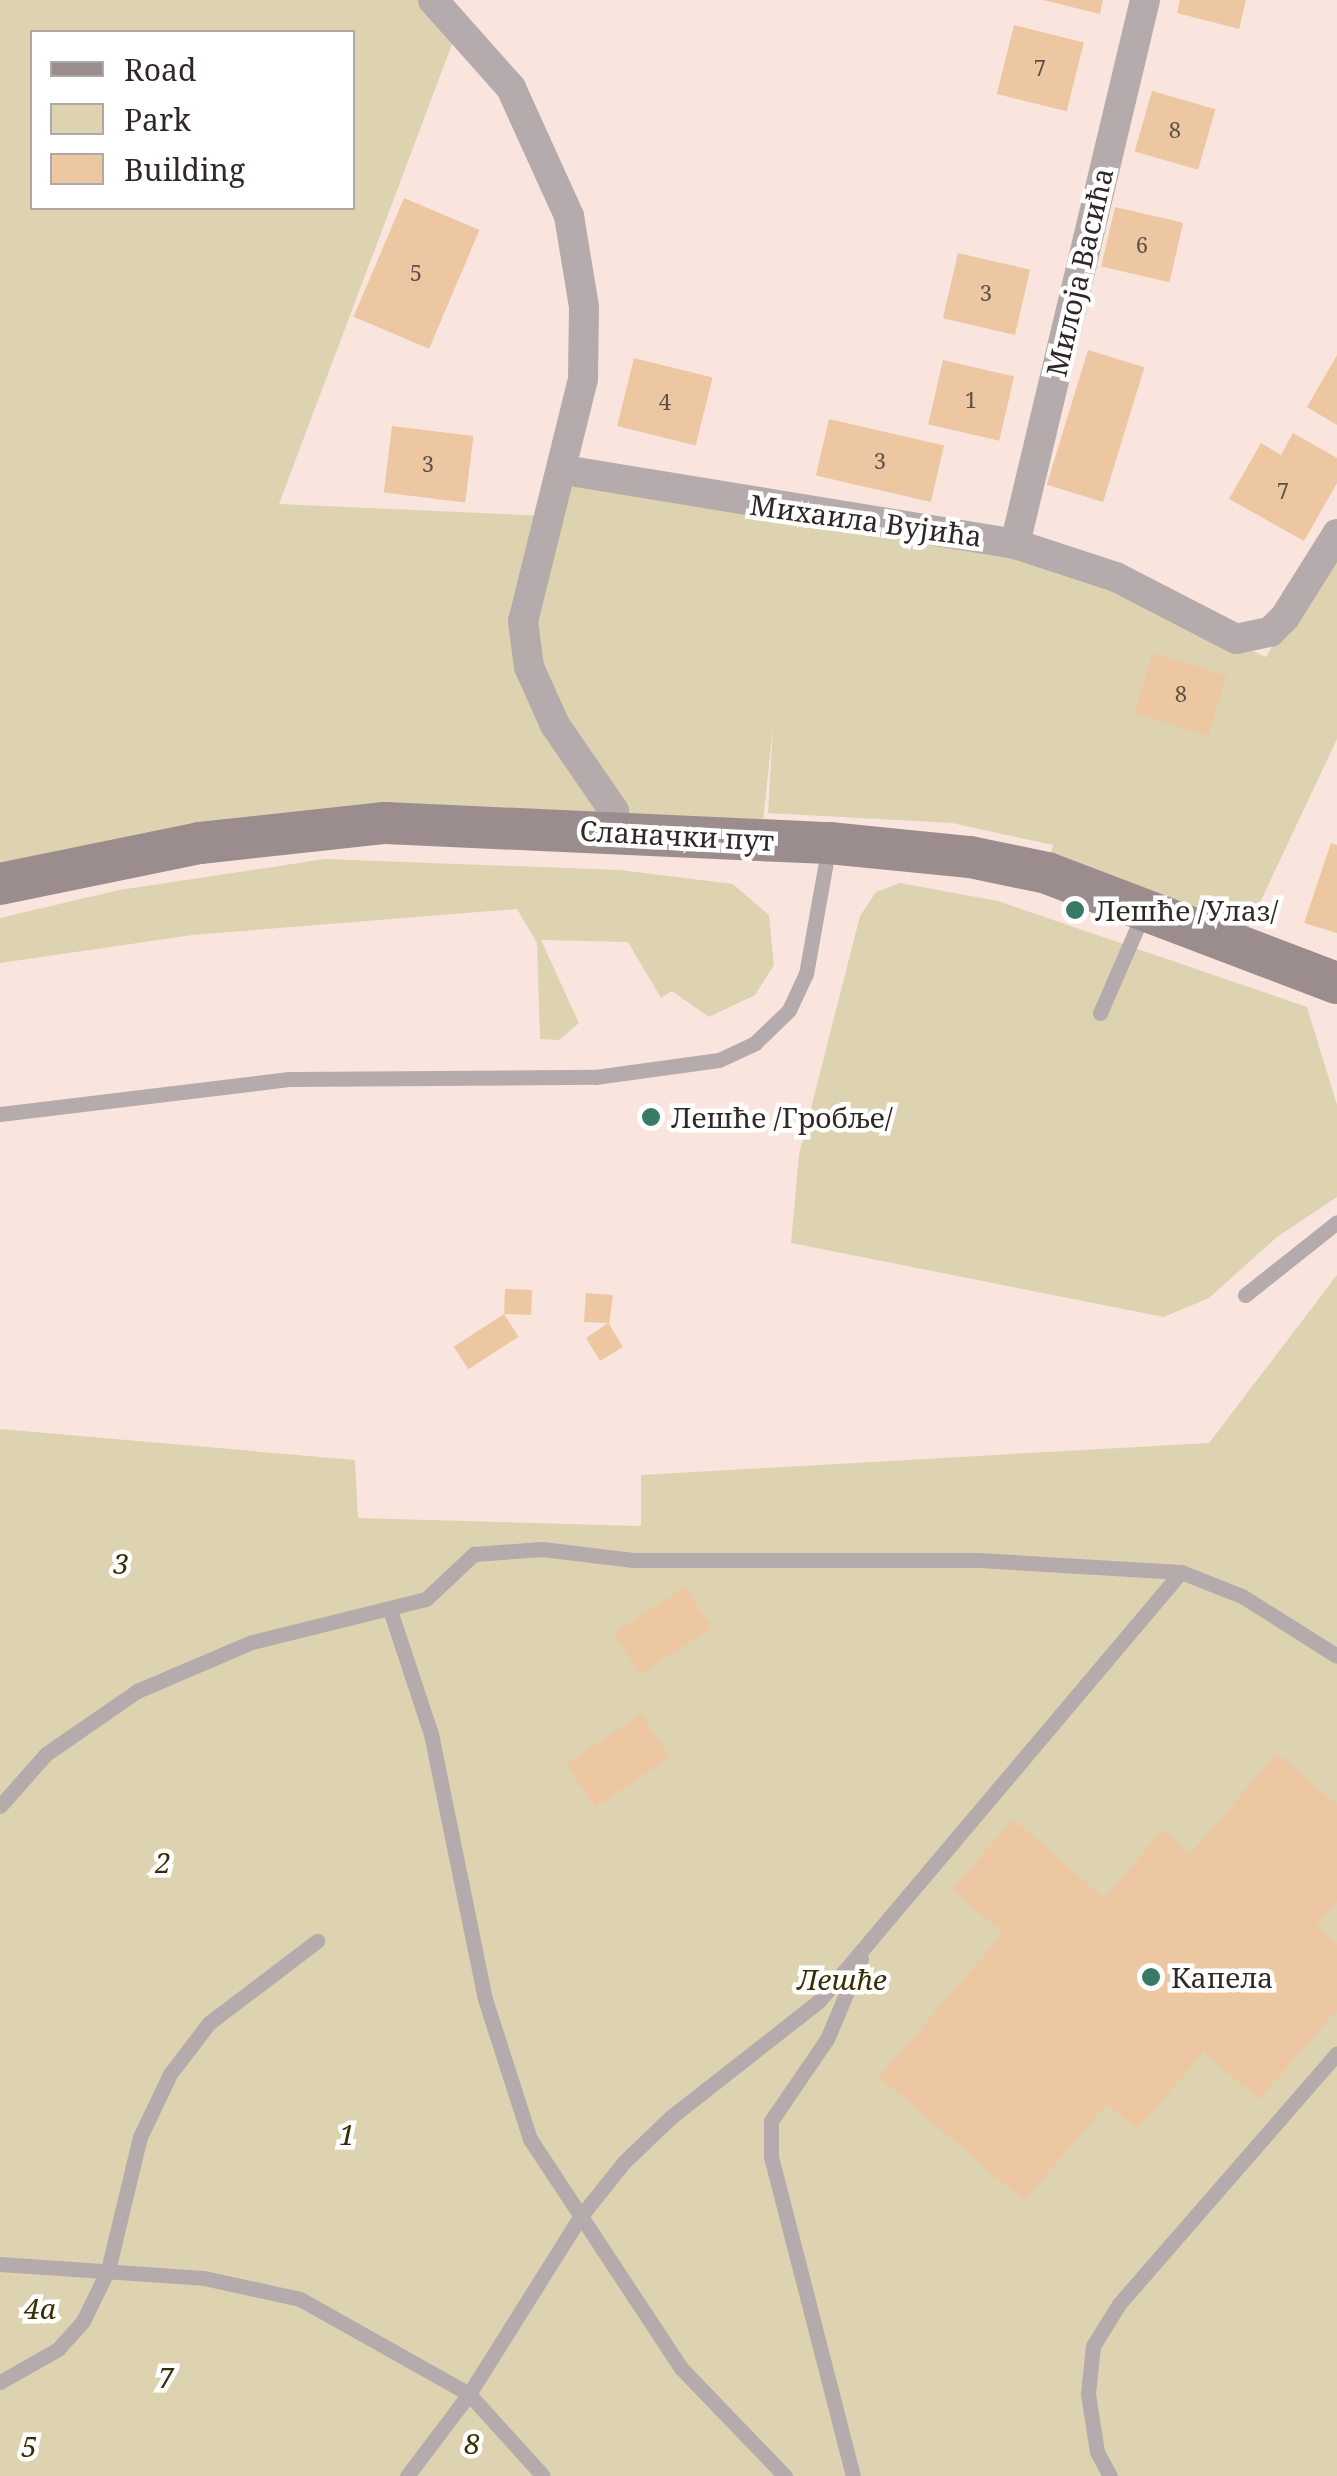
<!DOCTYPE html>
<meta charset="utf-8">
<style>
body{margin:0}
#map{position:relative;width:1337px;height:2476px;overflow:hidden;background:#f9e5de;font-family:"Noto Serif",serif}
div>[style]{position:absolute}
.green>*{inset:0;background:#ddd3b1}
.building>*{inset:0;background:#ecc7a2;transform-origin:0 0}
.lane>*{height:15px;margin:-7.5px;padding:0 7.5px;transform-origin:7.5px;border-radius:7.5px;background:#b5abac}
.street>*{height:30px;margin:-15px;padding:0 15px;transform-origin:15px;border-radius:15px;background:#b5abac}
.secondary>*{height:42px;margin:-21px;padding:0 21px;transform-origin:21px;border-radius:21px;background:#9b8d8e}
.dots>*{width:28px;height:28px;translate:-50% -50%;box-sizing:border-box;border:5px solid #fff;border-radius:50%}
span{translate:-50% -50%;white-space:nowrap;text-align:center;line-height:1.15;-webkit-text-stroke:9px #fff;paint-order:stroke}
.number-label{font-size:22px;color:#5f5045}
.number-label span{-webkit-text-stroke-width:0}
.street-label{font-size:28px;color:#302826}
.poi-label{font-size:28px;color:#302826}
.left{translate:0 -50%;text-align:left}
.park-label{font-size:28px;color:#382d05;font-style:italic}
.legend{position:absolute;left:30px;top:30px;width:325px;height:180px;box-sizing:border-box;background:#fff;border:2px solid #aca9a8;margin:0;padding:12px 18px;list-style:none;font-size:30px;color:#302826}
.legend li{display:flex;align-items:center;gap:20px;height:50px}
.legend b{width:50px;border:2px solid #aca9a8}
</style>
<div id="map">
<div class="green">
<i style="clip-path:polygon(evenodd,0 0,433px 0,460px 23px,279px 504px,547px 516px,564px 470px,1015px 544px,1266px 657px,1337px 536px,1337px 739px,1240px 945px,1047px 873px,1053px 845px,952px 823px,768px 813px,773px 727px,761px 840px,467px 824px,0 884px,0 0,32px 32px,352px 32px,352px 208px,32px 208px,32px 32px)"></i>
<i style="clip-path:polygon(325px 859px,620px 870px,733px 884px,769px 915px,774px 965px,755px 995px,709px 1017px,672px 991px,661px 998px,628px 942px,541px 940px,579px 1023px,559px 1040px,540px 1039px,537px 943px,517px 909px,193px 935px,0 963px,0 918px,119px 890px)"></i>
<i style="clip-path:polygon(900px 883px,998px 901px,1307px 1007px,1337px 1105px,1337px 1197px,1277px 1237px,1209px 1298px,1164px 1317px,791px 1243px,799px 1155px,860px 916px,876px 892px)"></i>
<i style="clip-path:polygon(1337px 1275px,1337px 2476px,0 2476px,0 1429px,355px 1460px,358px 1518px,641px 1526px,641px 1475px,1209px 1443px)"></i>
</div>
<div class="building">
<i style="clip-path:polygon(1043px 0,1103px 0,1100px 14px)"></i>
<i style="clip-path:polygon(1180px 0,1246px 0,1239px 29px,1177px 13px)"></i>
<i style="left:1014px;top:25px;width:72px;height:71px;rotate:14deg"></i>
<i style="left:1152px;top:91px;width:66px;height:63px;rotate:16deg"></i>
<i style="left:404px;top:198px;width:82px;height:129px;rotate:23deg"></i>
<i style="left:1115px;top:207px;width:70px;height:61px;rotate:13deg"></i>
<i style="left:958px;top:253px;width:74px;height:67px;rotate:13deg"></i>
<i style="left:1088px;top:350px;width:59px;height:141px;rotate:17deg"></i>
<i style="clip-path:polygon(1337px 355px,1337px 425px,1307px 407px)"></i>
<i style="left:634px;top:358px;width:81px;height:70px;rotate:14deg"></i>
<i style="left:943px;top:360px;width:73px;height:66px;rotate:13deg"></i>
<i style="left:829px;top:419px;width:118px;height:58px;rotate:13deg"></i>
<i style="left:392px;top:426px;width:82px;height:67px;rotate:7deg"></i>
<i style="clip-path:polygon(1293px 433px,1337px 458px,1337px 483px,1304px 541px,1229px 499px,1261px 443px,1281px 455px)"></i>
<i style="left:1153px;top:653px;width:77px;height:63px;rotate:17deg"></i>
<i style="clip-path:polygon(1331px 843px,1337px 845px,1337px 933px,1304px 923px)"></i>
<i style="left:505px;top:1289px;width:27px;height:25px;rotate:2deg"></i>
<i style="clip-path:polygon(586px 1293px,613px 1295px,609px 1324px,623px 1347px,600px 1361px,586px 1338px,608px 1323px,584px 1322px)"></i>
<i style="left:504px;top:1314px;width:27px;height:60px;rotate:57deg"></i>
<i style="left:685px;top:1587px;width:49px;height:85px;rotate:57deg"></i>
<i style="left:641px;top:1714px;width:52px;height:90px;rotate:56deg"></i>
<i style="clip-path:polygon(1277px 1753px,1337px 1805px,1337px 1902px,1316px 1926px,1337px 1944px,1337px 2010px,1259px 2100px,1204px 2052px,1137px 2129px,1107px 2104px,1024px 2201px,879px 2077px,1003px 1933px,952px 1889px,1013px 1819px,1104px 1898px,1163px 1830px,1190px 1854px)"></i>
</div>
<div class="lane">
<i style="left:1100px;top:1013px;width:108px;rotate:-66.5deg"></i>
<i style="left:0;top:1114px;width:291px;rotate:-6.9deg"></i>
<i style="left:289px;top:1079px;width:306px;rotate:-0.4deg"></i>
<i style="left:595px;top:1077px;width:125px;rotate:-7.8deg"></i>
<i style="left:719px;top:1060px;width:40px;rotate:-25deg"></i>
<i style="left:755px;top:1043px;width:47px;rotate:-44.1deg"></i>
<i style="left:789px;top:1010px;width:40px;rotate:-65deg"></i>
<i style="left:806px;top:974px;width:131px;rotate:-79.9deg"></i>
<i style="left:1245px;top:1295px;width:117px;rotate:-38.4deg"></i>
<i style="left:390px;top:1610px;width:131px;rotate:71.7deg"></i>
<i style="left:431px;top:1734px;width:270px;rotate:78.5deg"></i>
<i style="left:485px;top:1999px;width:147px;rotate:72.2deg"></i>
<i style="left:530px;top:2139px;width:274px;rotate:56.6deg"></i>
<i style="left:681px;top:2368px;width:150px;rotate:46.1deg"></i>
<i style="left:0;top:1806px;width:69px;rotate:-48.5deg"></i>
<i style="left:46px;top:1754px;width:111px;rotate:-34.7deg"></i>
<i style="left:137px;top:1691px;width:125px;rotate:-23.1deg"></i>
<i style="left:252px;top:1642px;width:179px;rotate:-13.9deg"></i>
<i style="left:426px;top:1599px;width:66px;rotate:-43.2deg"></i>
<i style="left:474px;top:1554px;width:68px;rotate:-4.2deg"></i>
<i style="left:542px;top:1549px;width:92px;rotate:6.9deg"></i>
<i style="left:633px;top:1560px;width:346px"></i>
<i style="left:979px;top:1560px;width:202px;rotate:3.4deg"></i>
<i style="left:1181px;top:1572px;width:66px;rotate:21.5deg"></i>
<i style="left:1242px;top:1596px;width:112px;rotate:32.3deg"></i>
<i style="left:0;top:2264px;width:204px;rotate:3.9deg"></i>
<i style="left:204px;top:2278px;width:98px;rotate:12.3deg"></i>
<i style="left:300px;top:2299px;width:194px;rotate:29.3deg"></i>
<i style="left:469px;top:2394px;width:110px;rotate:47.9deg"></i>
<i style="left:0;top:2382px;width:67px;rotate:-29.6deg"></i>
<i style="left:58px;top:2349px;width:38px;rotate:-48deg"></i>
<i style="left:83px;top:2321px;width:57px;rotate:-63.9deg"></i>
<i style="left:108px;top:2270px;width:137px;rotate:-76.5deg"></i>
<i style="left:140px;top:2137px;width:70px;rotate:-64.5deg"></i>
<i style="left:170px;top:2074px;width:64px;rotate:-52.6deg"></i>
<i style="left:209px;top:2023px;width:136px;rotate:-37.2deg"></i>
<i style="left:407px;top:2476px;width:103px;rotate:-52.9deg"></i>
<i style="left:469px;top:2394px;width:209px;rotate:-57.9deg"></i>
<i style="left:580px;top:2217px;width:70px;rotate:-51.3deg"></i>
<i style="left:624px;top:2162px;width:65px;rotate:-43.8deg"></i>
<i style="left:671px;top:2117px;width:188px;rotate:-38.1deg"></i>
<i style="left:819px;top:2001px;width:561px;rotate:-49.84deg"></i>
<i style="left:853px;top:2476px;width:330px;rotate:-104.4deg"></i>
<i style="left:771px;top:2156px;width:35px;rotate:-90deg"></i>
<i style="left:771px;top:2121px;width:99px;rotate:-55.7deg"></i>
<i style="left:827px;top:2039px;width:87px;rotate:-67deg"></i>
<i style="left:1110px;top:2476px;width:27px;rotate:-118deg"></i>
<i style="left:1097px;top:2452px;width:59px;rotate:-98.8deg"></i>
<i style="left:1088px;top:2394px;width:48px;rotate:-84.1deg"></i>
<i style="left:1093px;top:2346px;width:49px;rotate:-58.2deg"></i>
<i style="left:1119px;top:2304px;width:332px;rotate:-49deg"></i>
</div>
<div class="street">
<i style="left:433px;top:0;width:118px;rotate:48.4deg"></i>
<i style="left:511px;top:88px;width:141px;rotate:65.6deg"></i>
<i style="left:569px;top:216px;width:92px;rotate:80.6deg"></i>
<i style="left:584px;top:307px;width:72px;rotate:90.8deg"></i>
<i style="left:583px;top:379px;width:249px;rotate:103.9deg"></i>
<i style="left:523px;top:621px;width:46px;rotate:82.6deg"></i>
<i style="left:529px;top:667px;width:64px;rotate:65.9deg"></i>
<i style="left:555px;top:725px;width:104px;rotate:55.5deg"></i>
<i style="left:614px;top:811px;width:21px;rotate:82deg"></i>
<i style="left:564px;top:470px;width:457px;rotate:9.3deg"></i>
<i style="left:1015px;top:544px;width:106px;rotate:18.1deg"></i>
<i style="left:1116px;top:577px;width:135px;rotate:27.3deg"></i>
<i style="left:1236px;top:639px;width:35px;rotate:-12deg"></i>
<i style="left:1270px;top:632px;width:21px;rotate:-45deg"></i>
<i style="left:1285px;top:617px;width:98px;rotate:-57.9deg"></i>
<i style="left:1015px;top:544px;width:559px;rotate:-76.56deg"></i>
</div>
<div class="secondary">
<i style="left:0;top:884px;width:204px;rotate:-11.6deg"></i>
<i style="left:200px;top:843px;width:186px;rotate:-6.2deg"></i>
<i style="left:385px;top:823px;width:444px;rotate:2.6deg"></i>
<i style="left:829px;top:843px;width:142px;rotate:5.7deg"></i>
<i style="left:970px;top:857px;width:79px;rotate:11.7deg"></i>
<i style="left:1047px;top:873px;width:310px;rotate:20.8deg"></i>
</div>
<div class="dots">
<i style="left:1075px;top:910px;background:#387968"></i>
<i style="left:651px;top:1117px;background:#387968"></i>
<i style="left:1151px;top:1977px;background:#387968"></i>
</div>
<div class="number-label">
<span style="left:1040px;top:68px">7</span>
<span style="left:1175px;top:130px">8</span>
<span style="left:1142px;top:245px">6</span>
<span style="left:416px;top:273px">5</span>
<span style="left:986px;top:293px">3</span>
<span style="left:971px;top:400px">1</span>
<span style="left:665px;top:402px">4</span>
<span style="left:880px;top:461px">3</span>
<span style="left:428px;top:464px">3</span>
<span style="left:1283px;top:491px">7</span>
<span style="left:1181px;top:694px">8</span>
</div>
<div class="street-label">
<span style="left:1079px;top:272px;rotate:-77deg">Милоја Васића</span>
<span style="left:866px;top:520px;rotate:8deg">Михаила Вујића</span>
<span style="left:677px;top:835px;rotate:3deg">Сланачки пут</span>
</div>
<div class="poi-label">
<span class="left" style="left:1095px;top:910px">Лешће /Улаз/</span>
<span class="left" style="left:671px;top:1117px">Лешће /Гробље/</span>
<span class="left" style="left:1171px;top:1977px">Капела</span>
</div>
<div class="park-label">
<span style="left:121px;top:1563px">3</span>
<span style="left:163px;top:1862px">2</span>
<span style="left:842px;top:1979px">Лешће</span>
<span style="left:347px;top:2134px">1</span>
<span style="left:40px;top:2308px">4a</span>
<span style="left:166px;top:2377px">7</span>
<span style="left:472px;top:2443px">8</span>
<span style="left:29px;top:2446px">5</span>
</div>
<ul class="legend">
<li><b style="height:12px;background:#9b8d8e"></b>Road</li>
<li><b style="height:28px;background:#ddd3b1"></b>Park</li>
<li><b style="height:28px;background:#ecc7a2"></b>Building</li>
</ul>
</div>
